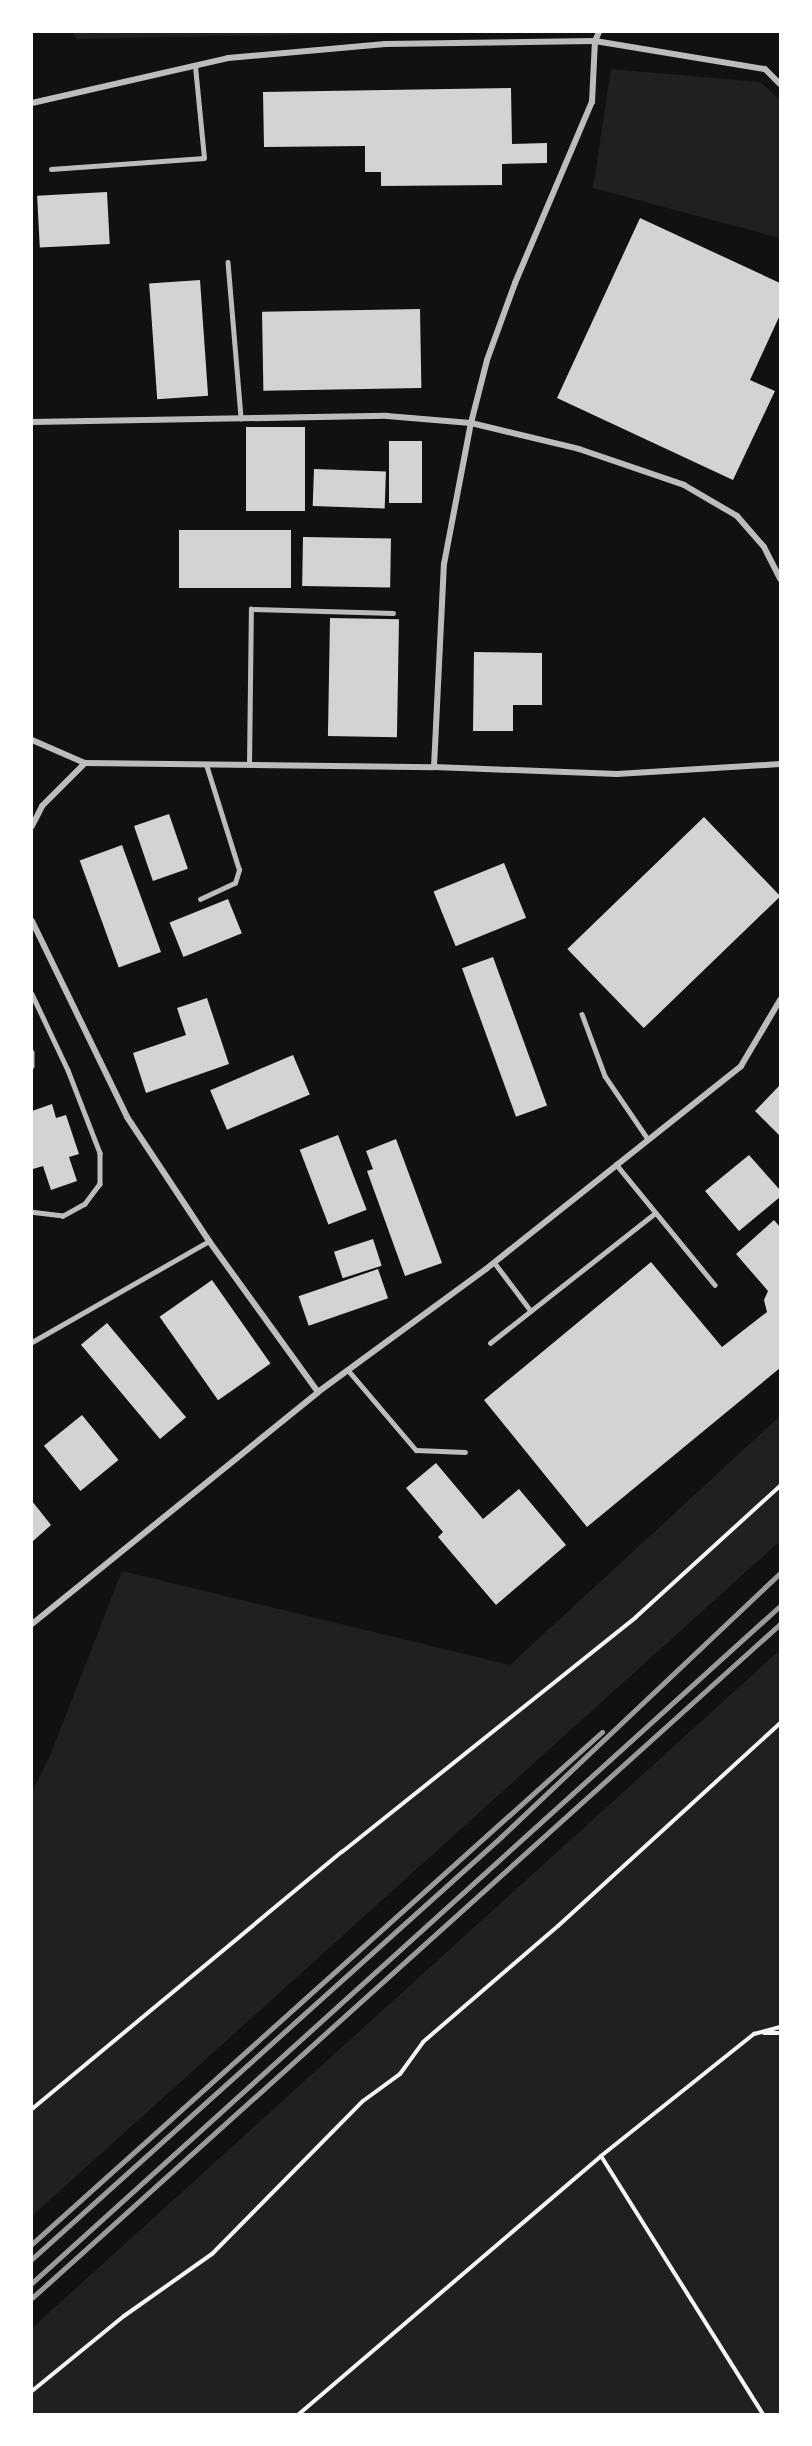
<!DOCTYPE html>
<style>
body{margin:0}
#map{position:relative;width:812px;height:2446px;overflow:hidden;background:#111;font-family:Barlow,sans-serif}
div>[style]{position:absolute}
.green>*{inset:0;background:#202020}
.building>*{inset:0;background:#d3d3d3;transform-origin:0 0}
.path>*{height:4px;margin:-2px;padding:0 2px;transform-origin:2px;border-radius:2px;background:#f5f5f5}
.service>*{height:4.5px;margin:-2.25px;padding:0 2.25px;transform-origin:2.25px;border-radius:2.25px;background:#bcbcbc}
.minor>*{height:6px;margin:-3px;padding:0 3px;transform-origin:3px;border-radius:3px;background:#bcbcbc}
.rail>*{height:4.5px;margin:-2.25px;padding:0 2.25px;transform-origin:2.25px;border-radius:2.25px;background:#9a9a9a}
span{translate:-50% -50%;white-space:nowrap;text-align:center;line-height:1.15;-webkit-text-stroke:6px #fff;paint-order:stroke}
.frame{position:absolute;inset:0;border:33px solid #fff;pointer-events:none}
</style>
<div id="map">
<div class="green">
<i style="clip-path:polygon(72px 32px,448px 32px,77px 39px)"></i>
<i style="clip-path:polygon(611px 69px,760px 82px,780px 100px,780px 238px,593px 188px)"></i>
<i style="clip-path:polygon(780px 1416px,780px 1541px,32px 2216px,32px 1792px,50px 1756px,122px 1571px,510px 1665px)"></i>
<i style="clip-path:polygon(780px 1650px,780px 2414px,32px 2414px,32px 2328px)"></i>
</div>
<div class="building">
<i style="clip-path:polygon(511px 88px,512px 144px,547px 143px,547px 163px,502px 164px,502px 185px,381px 186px,381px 172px,365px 172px,365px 146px,264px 147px,263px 92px)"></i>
<i style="left:107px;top:192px;width:52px;height:70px;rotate:87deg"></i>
<i style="clip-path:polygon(640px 218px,780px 283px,780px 315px,750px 380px,775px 391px,733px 480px,557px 398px)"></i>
<i style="left:200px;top:280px;width:116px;height:51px;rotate:86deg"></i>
<i style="left:420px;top:309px;width:79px;height:158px;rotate:89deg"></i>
<i style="left:246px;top:427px;width:59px;height:84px"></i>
<i style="left:389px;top:441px;width:33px;height:62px"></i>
<i style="left:314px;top:469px;width:72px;height:37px;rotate:2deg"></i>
<i style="left:179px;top:530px;width:112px;height:58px"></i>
<i style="left:303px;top:537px;width:88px;height:49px;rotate:1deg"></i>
<i style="left:330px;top:618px;width:69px;height:118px;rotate:1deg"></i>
<i style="clip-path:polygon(474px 652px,542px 653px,542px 705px,513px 705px,513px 731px,473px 731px)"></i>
<i style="left:169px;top:814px;width:58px;height:37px;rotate:71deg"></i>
<i style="left:704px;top:817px;width:110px;height:190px;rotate:46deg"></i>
<i style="left:122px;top:845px;width:114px;height:45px;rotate:70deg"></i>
<i style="left:504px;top:863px;width:59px;height:76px;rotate:68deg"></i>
<i style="left:228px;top:899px;width:37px;height:63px;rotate:68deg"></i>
<i style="left:493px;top:957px;width:158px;height:33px;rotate:70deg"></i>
<i style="clip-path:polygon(207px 998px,229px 1064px,146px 1093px,133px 1053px,186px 1035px,177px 1008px)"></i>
<i style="left:293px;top:1055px;width:43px;height:90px;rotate:67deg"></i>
<i style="clip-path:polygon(779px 1086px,780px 1088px,780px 1136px,755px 1111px)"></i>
<i style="clip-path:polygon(52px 1104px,56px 1118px,66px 1115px,79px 1154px,69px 1157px,77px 1181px,51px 1190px,43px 1166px,33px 1169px,32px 1166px,32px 1111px)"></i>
<i style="left:338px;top:1135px;width:80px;height:41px;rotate:69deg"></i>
<i style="clip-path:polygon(396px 1139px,442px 1263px,405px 1276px,367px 1171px,373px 1169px,366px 1151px)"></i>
<i style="clip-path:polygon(749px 1155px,780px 1190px,780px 1197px,739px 1231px,705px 1191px)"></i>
<i style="clip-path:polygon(774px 1220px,780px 1227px,780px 1368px,587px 1527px,484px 1400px,651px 1262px,722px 1347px,767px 1312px,764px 1300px,768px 1291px,736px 1254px)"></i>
<i style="left:373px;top:1239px;width:28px;height:41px;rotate:72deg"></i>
<i style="left:378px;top:1269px;width:31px;height:84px;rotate:71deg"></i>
<i style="left:212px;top:1280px;width:102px;height:64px;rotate:55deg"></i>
<i style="left:107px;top:1323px;width:123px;height:34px;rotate:50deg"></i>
<i style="left:82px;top:1415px;width:58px;height:49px;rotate:51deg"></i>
<i style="clip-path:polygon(436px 1463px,483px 1519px,519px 1489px,566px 1545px,496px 1605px,438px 1537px,443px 1532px,406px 1488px)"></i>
<i style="clip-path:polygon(32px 1501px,51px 1525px,32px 1542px)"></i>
</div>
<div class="path">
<i style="left:764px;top:2033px;width:16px"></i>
<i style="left:32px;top:2109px;width:403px;rotate:-39.7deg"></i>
<i style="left:342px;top:1852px;width:376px;rotate:-38.6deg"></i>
<i style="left:636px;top:1617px;width:195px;rotate:-42.3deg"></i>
<i style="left:601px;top:2156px;width:305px;rotate:57.9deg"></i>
<i style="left:32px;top:2391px;width:119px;rotate:-39.2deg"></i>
<i style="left:124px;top:2316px;width:108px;rotate:-35.2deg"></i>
<i style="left:212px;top:2254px;width:215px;rotate:-45.4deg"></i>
<i style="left:363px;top:2101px;width:46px;rotate:-36.1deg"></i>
<i style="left:400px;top:2074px;width:39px;rotate:-54deg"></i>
<i style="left:423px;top:2042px;width:178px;rotate:-40.7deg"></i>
<i style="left:558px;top:1926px;width:301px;rotate:-42.4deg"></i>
<i style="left:299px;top:2414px;width:397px;rotate:-40.5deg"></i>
<i style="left:601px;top:2156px;width:196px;rotate:-38.6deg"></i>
<i style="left:754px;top:2034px;width:27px;rotate:-15deg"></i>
</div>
<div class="service">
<i style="left:51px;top:169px;width:153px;rotate:-4.1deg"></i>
<i style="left:204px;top:158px;width:92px;rotate:-95.6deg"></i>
<i style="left:228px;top:262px;width:157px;rotate:85.2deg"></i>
<i style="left:249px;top:765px;width:156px;rotate:-89.3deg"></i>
<i style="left:251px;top:609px;width:142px;rotate:1.6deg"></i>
<i style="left:200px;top:899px;width:38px;rotate:-25deg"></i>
<i style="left:235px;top:883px;width:14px;rotate:-73deg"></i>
<i style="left:239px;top:870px;width:110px;rotate:-107.4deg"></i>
<i style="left:32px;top:994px;width:84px;rotate:64.7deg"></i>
<i style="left:68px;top:1070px;width:89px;rotate:68.9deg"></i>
<i style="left:100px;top:1153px;width:31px;rotate:90deg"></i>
<i style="left:100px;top:1184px;width:25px;rotate:127deg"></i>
<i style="left:85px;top:1204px;width:25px;rotate:151deg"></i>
<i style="left:63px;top:1216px;width:31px;rotate:-173deg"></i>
<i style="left:582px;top:1014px;width:66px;rotate:69.6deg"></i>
<i style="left:605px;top:1076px;width:76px;rotate:55.7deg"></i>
<i style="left:32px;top:1052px;width:14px;rotate:90deg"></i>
<i style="left:616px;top:1164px;width:156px;rotate:50.7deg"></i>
<i style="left:494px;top:1262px;width:61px;rotate:52.9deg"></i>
<i style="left:32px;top:1342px;width:204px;rotate:-29.7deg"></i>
<i style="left:490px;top:1343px;width:210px;rotate:-38.2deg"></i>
<i style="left:348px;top:1370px;width:105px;rotate:49.6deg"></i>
<i style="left:416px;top:1450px;width:49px;rotate:2.3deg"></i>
</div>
<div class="minor">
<i style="left:32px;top:103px;width:201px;rotate:-12.9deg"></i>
<i style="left:228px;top:58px;width:158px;rotate:-5.1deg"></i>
<i style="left:385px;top:44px;width:210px;rotate:-0.8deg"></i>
<i style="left:595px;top:41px;width:172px;rotate:9.4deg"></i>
<i style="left:765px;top:69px;width:21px;rotate:45deg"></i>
<i style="left:32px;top:422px;width:355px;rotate:-1deg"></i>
<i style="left:387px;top:416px;width:84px;rotate:4.8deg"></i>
<i style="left:471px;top:423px;width:111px;rotate:13.5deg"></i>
<i style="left:579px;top:449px;width:111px;rotate:18.9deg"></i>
<i style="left:684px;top:485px;width:61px;rotate:30.3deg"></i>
<i style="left:737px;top:516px;width:41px;rotate:48.9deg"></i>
<i style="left:764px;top:547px;width:36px;rotate:63deg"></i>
<i style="left:32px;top:740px;width:58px;rotate:23.5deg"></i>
<i style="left:434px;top:767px;width:203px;rotate:-87.2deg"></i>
<i style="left:444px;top:564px;width:144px;rotate:-79.2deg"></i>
<i style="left:471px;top:423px;width:65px;rotate:-75.7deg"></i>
<i style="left:487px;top:360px;width:82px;rotate:-70deg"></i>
<i style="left:515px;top:283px;width:197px;rotate:-67deg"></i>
<i style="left:592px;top:102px;width:61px;rotate:-87.2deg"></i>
<i style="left:595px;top:41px;width:10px;rotate:-66deg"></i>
<i style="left:32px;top:826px;width:22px;rotate:-63deg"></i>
<i style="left:42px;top:806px;width:61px;rotate:-45deg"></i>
<i style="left:85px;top:763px;width:349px;rotate:0.7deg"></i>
<i style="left:434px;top:767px;width:183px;rotate:2.2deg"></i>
<i style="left:617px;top:774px;width:163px;rotate:-3.5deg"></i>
<i style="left:32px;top:921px;width:218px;rotate:64.1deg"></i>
<i style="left:127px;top:1117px;width:149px;rotate:56.5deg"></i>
<i style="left:209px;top:1241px;width:186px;rotate:54.2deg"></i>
<i style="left:32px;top:1624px;width:368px;rotate:-39deg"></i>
<i style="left:318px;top:1392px;width:208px;rotate:-36.2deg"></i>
<i style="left:486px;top:1269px;width:326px;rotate:-38.5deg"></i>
<i style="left:741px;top:1066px;width:77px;rotate:-59.4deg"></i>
</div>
<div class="rail">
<i style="left:32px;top:2244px;width:766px;rotate:-41.93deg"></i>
<i style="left:32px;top:2259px;width:631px;rotate:-41.98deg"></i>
<i style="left:501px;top:1837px;width:384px;rotate:-43.4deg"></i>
<i style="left:32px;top:2283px;width:1009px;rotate:-42.15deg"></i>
<i style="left:32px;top:2298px;width:1007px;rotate:-42.02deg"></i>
</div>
<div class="frame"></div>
</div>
